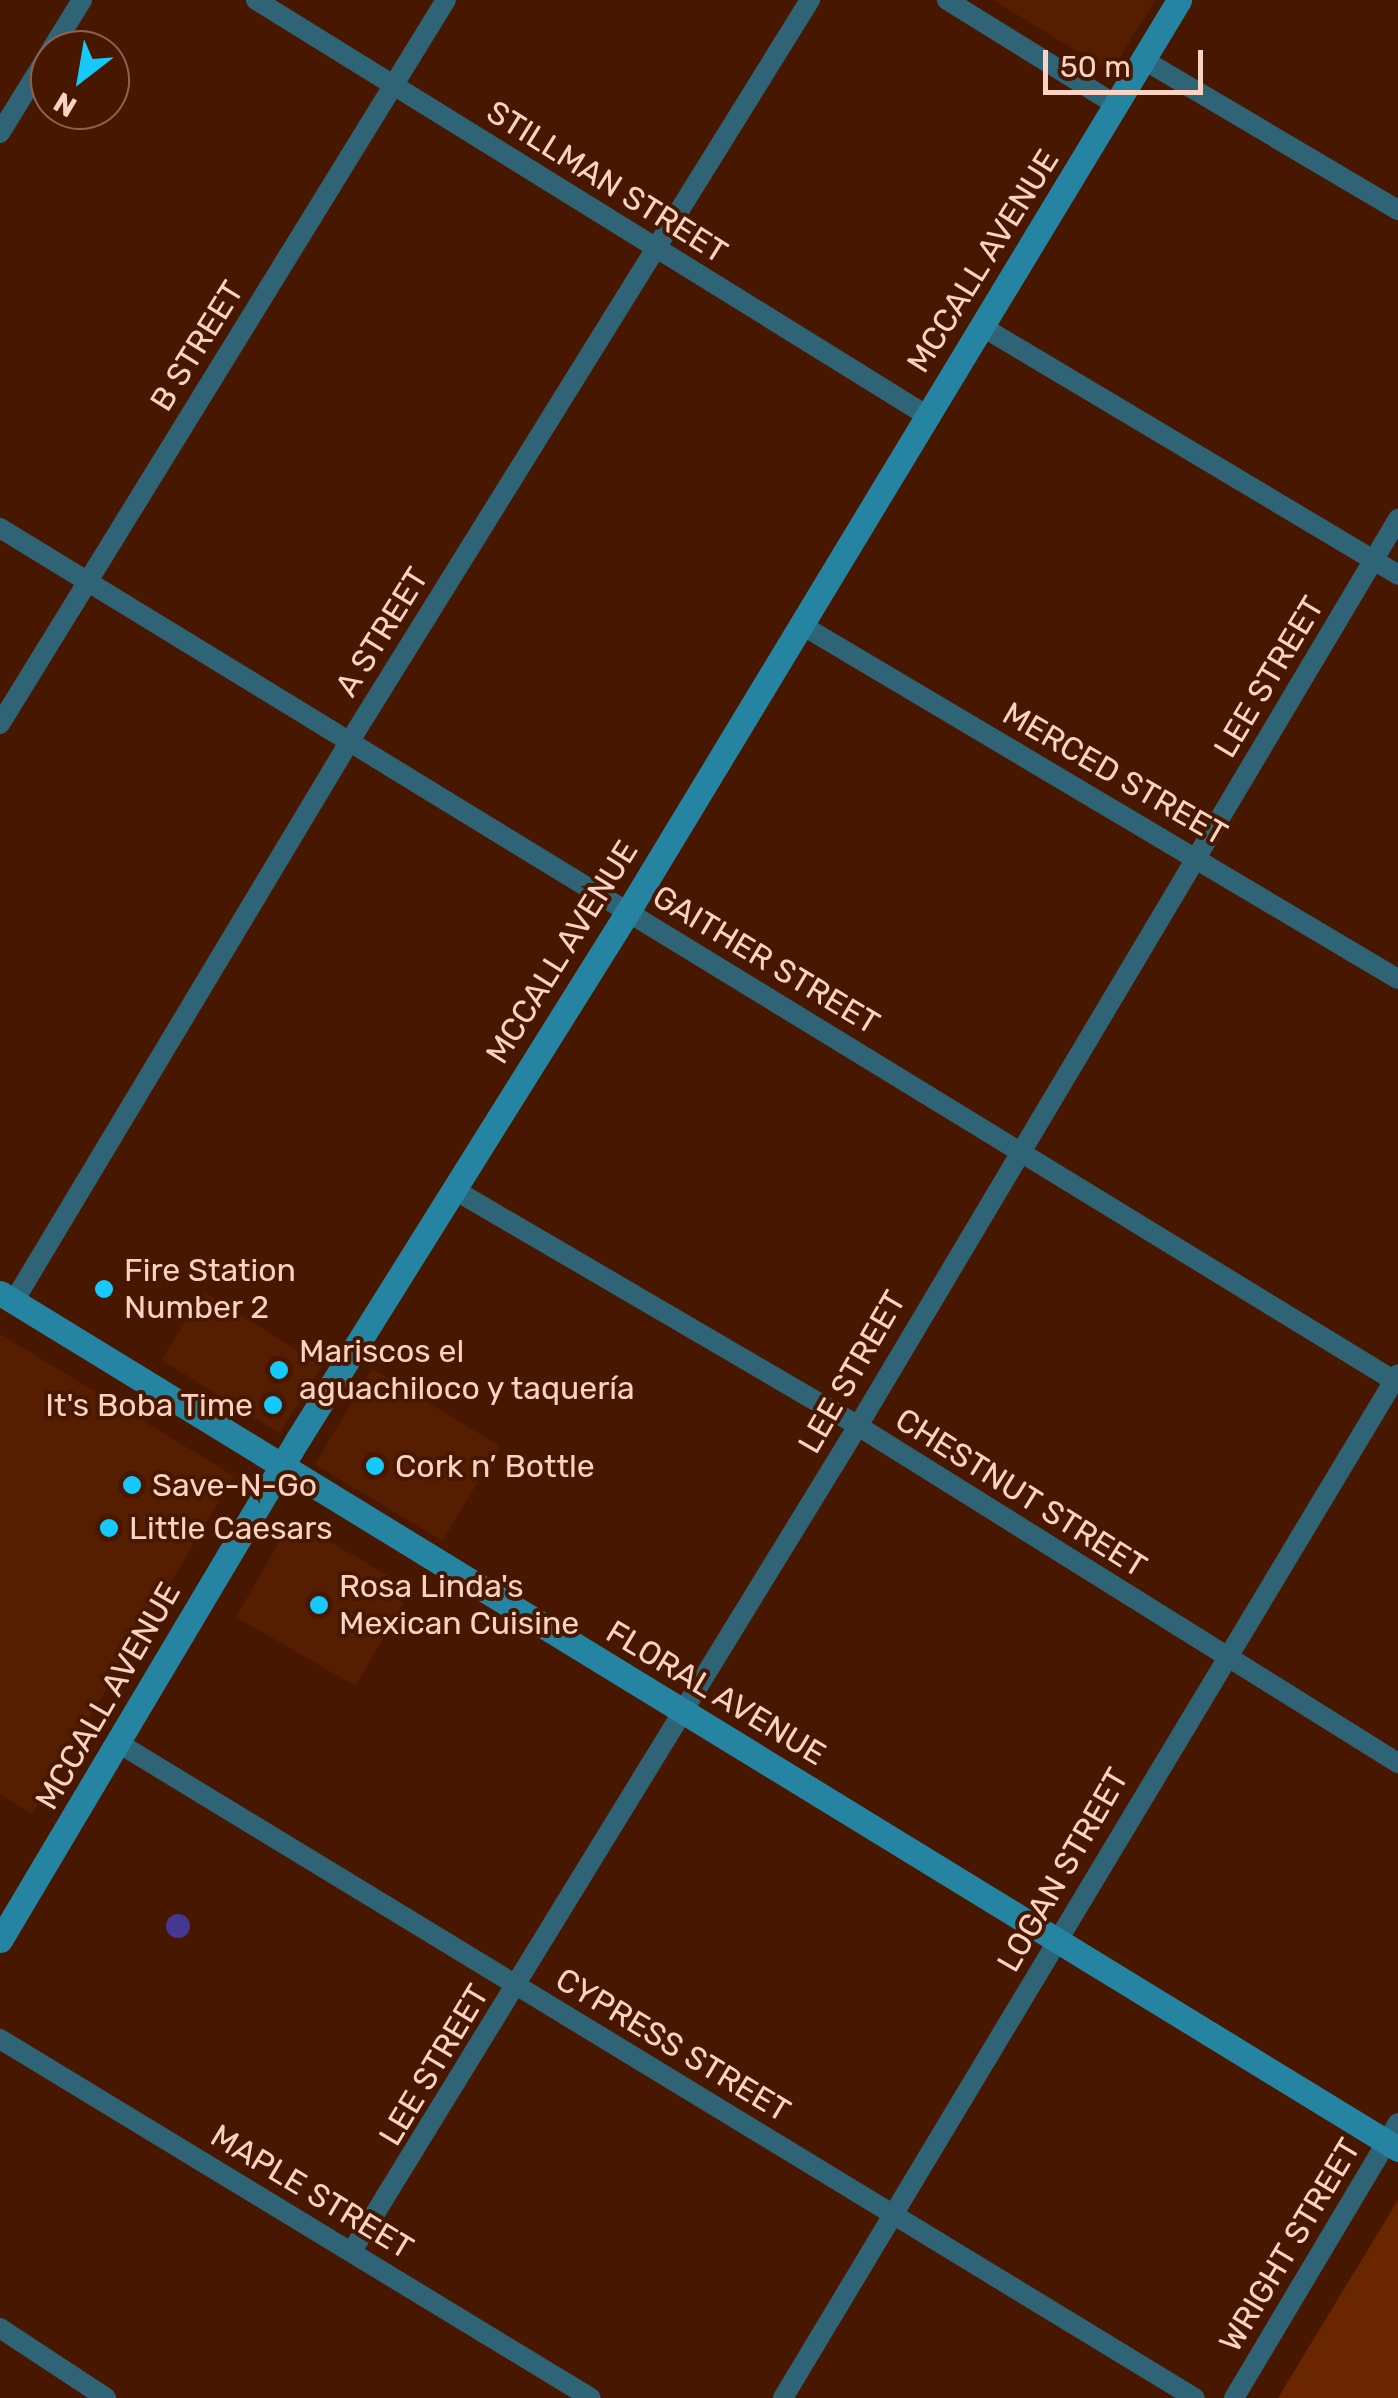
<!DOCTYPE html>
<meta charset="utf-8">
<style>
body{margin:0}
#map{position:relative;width:1398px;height:2398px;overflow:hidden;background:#481700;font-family:Rubik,sans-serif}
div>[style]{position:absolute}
.built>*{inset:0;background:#551e01;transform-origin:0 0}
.green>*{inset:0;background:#6a2600}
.water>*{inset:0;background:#443892}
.round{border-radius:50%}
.street>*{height:20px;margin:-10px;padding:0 10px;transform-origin:10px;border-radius:10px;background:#2f6477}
.secondary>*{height:25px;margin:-12.5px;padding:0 12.5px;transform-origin:12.5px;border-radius:12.5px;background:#2584a2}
.dots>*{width:28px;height:28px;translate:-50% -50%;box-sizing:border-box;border:5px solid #481700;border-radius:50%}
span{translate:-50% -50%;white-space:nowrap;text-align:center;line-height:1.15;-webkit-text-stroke:8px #481700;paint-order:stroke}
.street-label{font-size:32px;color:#fbd3c2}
.poi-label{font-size:32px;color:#fbd3c2}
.left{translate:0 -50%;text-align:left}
.right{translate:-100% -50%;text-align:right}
.north{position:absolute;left:30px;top:30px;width:100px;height:100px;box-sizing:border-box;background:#481700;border:2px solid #90624e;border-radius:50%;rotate:211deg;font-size:28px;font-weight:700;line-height:40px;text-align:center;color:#fbd3c2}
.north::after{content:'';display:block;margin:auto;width:35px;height:45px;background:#15cafb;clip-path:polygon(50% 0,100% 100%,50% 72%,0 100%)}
.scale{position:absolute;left:1043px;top:50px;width:160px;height:45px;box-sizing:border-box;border:5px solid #fbd3c2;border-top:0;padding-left:12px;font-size:30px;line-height:35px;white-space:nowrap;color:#fbd3c2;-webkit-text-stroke:8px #481700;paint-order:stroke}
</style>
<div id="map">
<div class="built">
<i style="clip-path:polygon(993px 0,1155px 0,1111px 72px)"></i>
<i style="left:204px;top:1292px;width:139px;height:80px;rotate:32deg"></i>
<i style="clip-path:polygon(0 1334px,234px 1476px,32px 1814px,0 1794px)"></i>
<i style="left:372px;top:1369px;width:149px;height:111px;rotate:31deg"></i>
<i style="left:292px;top:1520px;width:138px;height:112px;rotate:30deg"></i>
</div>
<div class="green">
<i style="clip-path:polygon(1398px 2200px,1398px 2398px,1278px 2398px)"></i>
</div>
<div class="water">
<i class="round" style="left:166px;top:1914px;width:24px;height:24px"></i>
</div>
<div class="street">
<i style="left:256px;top:0;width:788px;rotate:31.77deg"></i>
<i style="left:947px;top:0;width:201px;rotate:31.8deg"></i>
<i style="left:51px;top:50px;width:59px;rotate:-58.2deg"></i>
<i style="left:1144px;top:60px;width:295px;rotate:30.6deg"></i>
<i style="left:0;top:133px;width:95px;rotate:-58.3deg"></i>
<i style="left:981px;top:326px;width:486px;rotate:30.8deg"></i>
<i style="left:0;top:528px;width:1639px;rotate:31.45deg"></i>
<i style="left:800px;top:624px;width:695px;rotate:30.7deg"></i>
<i style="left:0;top:724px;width:850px;rotate:-58.37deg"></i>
<i style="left:453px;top:1189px;width:469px;rotate:30.3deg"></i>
<i style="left:858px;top:1426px;width:637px;rotate:31.97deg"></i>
<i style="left:14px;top:1301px;width:649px;rotate:-59.05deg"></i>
<i style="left:348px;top:744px;width:876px;rotate:-58.16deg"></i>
<i style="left:120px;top:1744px;width:1258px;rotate:31.32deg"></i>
<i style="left:0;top:2039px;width:691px;rotate:31.28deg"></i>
<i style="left:352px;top:2251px;width:968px;rotate:-58.48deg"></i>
<i style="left:858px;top:1426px;width:1056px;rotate:-59.23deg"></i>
<i style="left:0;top:2328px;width:127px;rotate:33.4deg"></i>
<i style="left:783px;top:2398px;width:1194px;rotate:-59.01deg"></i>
<i style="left:1234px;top:2398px;width:320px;rotate:-59.2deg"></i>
</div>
<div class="secondary">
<i style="left:0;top:1293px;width:1639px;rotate:31.48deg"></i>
<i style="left:0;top:1940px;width:583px;rotate:-59.26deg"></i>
<i style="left:298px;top:1439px;width:620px;rotate:-57.98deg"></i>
<i style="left:627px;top:913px;width:1067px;rotate:-58.84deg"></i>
</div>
<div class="dots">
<i style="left:104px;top:1289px;background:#15cafb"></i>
<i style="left:279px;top:1370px;background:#15cafb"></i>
<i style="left:273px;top:1405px;background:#15cafb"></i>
<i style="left:375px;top:1466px;background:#15cafb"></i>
<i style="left:132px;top:1485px;background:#15cafb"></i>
<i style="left:109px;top:1528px;background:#15cafb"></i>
<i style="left:319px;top:1605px;background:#15cafb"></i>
</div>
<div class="street-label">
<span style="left:607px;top:182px;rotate:32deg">STILLMAN STREET</span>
<span style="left:983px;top:261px;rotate:-58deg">MCCALL AVENUE</span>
<span style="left:197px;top:346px;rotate:-58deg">B STREET</span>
<span style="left:382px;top:632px;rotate:-58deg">A STREET</span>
<span style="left:1269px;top:677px;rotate:-59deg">LEE STREET</span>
<span style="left:1115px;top:774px;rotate:30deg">MERCED STREET</span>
<span style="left:562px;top:952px;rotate:-58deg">MCCALL AVENUE</span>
<span style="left:766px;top:960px;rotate:31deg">GAITHER STREET</span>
<span style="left:852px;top:1372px;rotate:-60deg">LEE STREET</span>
<span style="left:1021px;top:1493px;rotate:32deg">CHESTNUT STREET</span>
<span style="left:716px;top:1693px;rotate:31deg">FLORAL AVENUE</span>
<span style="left:108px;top:1696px;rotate:-60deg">MCCALL AVENUE</span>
<span style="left:1063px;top:1870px;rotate:-60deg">LOGAN STREET</span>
<span style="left:673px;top:2045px;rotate:31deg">CYPRESS STREET</span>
<span style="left:434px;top:2065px;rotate:-59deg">LEE STREET</span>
<span style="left:312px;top:2192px;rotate:31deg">MAPLE STREET</span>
<span style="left:1290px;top:2245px;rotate:-59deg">WRIGHT STREET</span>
</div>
<div class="poi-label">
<span class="left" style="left:124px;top:1289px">Fire Station<br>Number 2</span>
<span class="left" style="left:299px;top:1370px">Mariscos el<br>aguachiloco y taquería</span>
<span class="right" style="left:253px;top:1405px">It's Boba Time</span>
<span class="left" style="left:395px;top:1466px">Cork n’ Bottle</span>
<span class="left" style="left:152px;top:1485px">Save-N-Go</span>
<span class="left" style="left:129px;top:1528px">Little Caesars</span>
<span class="left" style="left:339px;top:1605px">Rosa Linda's<br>Mexican Cuisine</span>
</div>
<div class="north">N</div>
<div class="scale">50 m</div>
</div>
